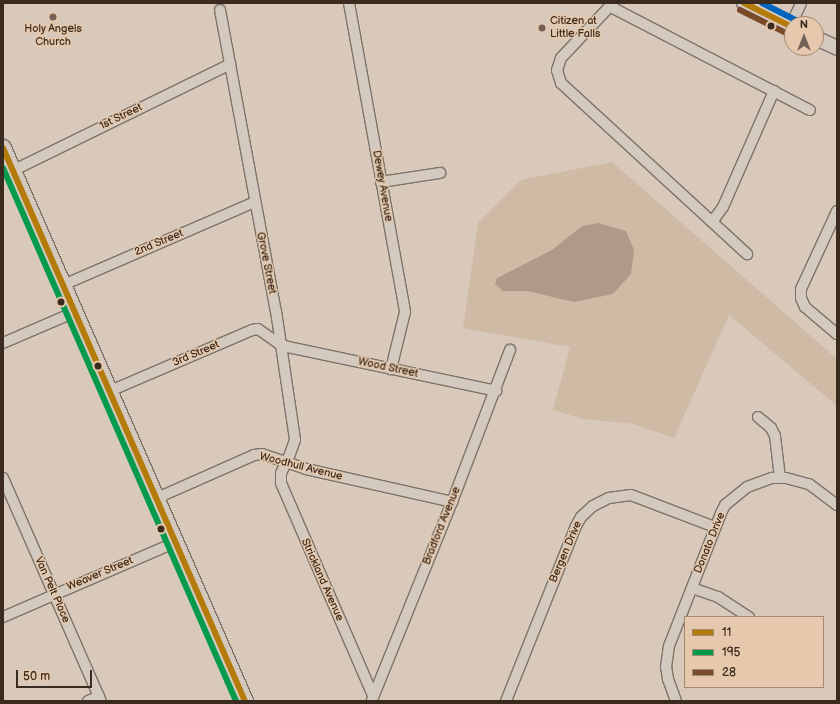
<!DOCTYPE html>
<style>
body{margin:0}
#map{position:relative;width:840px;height:704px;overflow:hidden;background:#d9c9ba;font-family:"Balsamiq Sans",sans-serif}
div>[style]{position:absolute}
.green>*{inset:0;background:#cfbaa5}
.water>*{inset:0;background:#b09a87}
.roads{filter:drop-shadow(1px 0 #7d7369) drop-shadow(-1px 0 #7d7369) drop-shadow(0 1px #7d7369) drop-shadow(0 -1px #7d7369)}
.street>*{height:10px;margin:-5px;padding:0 5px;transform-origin:5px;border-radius:5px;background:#d4c9bf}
.secondary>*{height:14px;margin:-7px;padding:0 7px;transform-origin:7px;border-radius:7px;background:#d4c9bf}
.primary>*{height:16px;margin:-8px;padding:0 8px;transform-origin:8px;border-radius:8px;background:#d4c9bf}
.bus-1>*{height:6px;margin:-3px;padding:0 3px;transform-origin:3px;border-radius:3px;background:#b57b0a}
.bus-2>*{height:6px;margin:-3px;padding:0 3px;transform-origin:3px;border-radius:3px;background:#069a4c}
.bus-3>*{height:6px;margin:-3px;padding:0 3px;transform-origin:3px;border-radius:3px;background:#7a4b2a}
.bus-4>*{height:6px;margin:-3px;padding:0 3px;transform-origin:3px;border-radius:3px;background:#0065bd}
.dots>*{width:11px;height:11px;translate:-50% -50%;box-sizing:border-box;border:2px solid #e6c9ad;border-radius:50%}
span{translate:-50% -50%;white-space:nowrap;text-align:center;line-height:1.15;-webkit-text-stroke:3px #e6c9ad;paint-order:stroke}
.poi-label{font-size:11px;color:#3b2a1e}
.left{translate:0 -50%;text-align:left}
.street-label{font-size:11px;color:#3b2a1e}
.frame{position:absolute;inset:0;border:4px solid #3b2a1e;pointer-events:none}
.legend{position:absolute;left:684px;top:616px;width:140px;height:72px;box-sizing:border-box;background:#e6c9ad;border:1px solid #a28974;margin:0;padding:5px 7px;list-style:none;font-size:12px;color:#3b2a1e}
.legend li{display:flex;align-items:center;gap:8px;height:20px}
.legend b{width:20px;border:1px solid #a28974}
.north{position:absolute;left:784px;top:16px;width:40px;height:40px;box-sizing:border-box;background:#e6c9ad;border:1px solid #a28974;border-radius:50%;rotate:0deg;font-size:11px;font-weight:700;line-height:16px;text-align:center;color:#3b2a1e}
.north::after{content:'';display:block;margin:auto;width:14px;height:18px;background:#726255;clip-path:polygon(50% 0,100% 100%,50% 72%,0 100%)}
.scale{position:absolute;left:16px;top:670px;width:76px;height:18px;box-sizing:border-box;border:2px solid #3b2a1e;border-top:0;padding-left:5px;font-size:12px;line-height:14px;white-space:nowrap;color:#3b2a1e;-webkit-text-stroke:3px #e6c9ad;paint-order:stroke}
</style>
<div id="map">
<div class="green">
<i style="clip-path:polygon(612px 162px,837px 359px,837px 406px,729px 315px,674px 438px,634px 424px,583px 419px,553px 410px,570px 347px,463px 328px,478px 223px,521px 180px)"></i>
</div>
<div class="water">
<i style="clip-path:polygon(598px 223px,626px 231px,634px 250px,631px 274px,613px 294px,574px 302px,527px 291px,503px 291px,495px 284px,497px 278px,552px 250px,582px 226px)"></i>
</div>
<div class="roads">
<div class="street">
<i style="left:349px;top:3px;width:314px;rotate:79.7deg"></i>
<i style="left:405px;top:312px;width:59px;rotate:103.8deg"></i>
<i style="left:613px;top:3px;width:76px;rotate:133.4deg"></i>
<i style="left:561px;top:58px;width:13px;rotate:108deg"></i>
<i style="left:557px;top:70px;width:14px;rotate:73deg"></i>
<i style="left:561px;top:83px;width:253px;rotate:42.6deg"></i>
<i style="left:611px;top:7px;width:224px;rotate:27.4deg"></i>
<i style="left:220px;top:10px;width:306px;rotate:79.5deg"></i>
<i style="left:276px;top:311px;width:130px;rotate:81.6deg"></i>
<i style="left:295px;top:440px;width:15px;rotate:110deg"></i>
<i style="left:290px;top:454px;width:21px;rotate:115deg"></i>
<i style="left:281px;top:473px;width:10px;rotate:90deg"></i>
<i style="left:281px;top:483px;width:232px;rotate:66.6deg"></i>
<i style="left:790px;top:27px;width:26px;rotate:-65deg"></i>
<i style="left:12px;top:171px;width:243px;rotate:-26.1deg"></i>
<i style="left:381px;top:182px;width:60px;rotate:-8.7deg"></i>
<i style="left:837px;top:211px;width:86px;rotate:114.8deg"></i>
<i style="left:801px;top:289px;width:9px;rotate:90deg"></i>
<i style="left:801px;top:298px;width:10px;rotate:66deg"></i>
<i style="left:805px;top:307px;width:42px;rotate:40.2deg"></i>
<i style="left:712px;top:222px;width:19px;rotate:-54deg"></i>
<i style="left:723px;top:207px;width:127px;rotate:-66.3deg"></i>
<i style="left:63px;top:285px;width:209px;rotate:-23.4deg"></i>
<i style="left:3px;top:343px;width:78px;rotate:-23.3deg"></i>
<i style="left:110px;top:391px;width:155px;rotate:-23.2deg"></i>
<i style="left:252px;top:330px;width:6px;rotate:-9deg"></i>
<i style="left:258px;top:329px;width:24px;rotate:35deg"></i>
<i style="left:278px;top:343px;width:11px;rotate:22deg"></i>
<i style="left:288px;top:347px;width:213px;rotate:11.9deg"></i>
<i style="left:758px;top:417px;width:17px;rotate:40deg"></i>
<i style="left:771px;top:428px;width:9px;rotate:63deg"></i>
<i style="left:775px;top:436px;width:42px;rotate:83.2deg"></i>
<i style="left:3px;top:478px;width:244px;rotate:66.3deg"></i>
<i style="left:157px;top:498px;width:106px;rotate:-23.9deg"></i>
<i style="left:254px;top:455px;width:8px;rotate:-7deg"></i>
<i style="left:262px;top:454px;width:46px;rotate:18.8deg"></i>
<i style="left:306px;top:469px;width:150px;rotate:12.7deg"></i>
<i style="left:692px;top:588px;width:28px;rotate:19deg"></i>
<i style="left:718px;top:597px;width:37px;rotate:33deg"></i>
<i style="left:3px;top:617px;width:189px;rotate:-23.4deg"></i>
<i style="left:372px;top:700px;width:214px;rotate:-68deg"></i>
<i style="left:452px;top:502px;width:163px;rotate:-69.1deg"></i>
<i style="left:88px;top:701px;width:12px;rotate:-24deg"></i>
<i style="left:506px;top:701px;width:188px;rotate:-68.2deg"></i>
<i style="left:576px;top:526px;width:10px;rotate:-61deg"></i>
<i style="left:581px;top:517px;width:16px;rotate:-43deg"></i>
<i style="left:593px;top:506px;width:18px;rotate:-27deg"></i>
<i style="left:609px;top:498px;width:22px;rotate:-8deg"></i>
<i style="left:631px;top:495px;width:90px;rotate:20.9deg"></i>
<i style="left:676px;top:701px;width:23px;rotate:-110deg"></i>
<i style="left:668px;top:679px;width:12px;rotate:-99deg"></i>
<i style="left:666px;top:667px;width:21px;rotate:-82deg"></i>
<i style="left:669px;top:646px;width:143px;rotate:-68.6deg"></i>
<i style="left:721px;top:513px;width:9px;rotate:-63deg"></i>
<i style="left:725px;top:505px;width:28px;rotate:-39deg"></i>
<i style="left:747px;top:487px;width:27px;rotate:-20deg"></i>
<i style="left:772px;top:478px;width:14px"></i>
<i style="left:786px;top:478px;width:24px;rotate:15deg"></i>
<i style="left:809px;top:484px;width:35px;rotate:37deg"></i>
</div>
<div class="secondary">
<i style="left:744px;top:3px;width:54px;rotate:26.6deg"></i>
<i style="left:816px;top:38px;width:23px;rotate:25deg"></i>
</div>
<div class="primary">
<i style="left:3px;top:148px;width:604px;rotate:66.37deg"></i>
</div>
</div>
<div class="bus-1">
<i style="left:744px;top:3px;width:54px;rotate:26.6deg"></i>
<i style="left:3px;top:148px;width:604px;rotate:66.37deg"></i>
</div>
<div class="bus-2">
<i style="left:3px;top:168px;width:582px;rotate:66.39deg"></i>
</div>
<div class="bus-3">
<i style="left:740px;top:10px;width:54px;rotate:26.6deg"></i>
</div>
<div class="bus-4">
<i style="left:762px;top:3px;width:38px;rotate:27deg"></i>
</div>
<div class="dots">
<i style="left:53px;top:17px;background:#726255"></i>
<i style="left:771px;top:26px;background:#3b2a1e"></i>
<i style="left:542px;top:28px;background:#726255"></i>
<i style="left:61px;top:302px;background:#3b2a1e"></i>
<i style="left:98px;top:366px;background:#3b2a1e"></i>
<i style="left:161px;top:529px;background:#3b2a1e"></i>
</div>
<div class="poi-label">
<span class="left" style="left:550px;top:28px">Citizen at<br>Little Falls</span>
<span style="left:53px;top:36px">Holy Angels<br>Church</span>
</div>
<div class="street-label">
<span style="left:121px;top:117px;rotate:-26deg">1st Street</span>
<span style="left:382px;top:186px;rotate:80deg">Dewey Avenue</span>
<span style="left:159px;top:243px;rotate:-23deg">2nd Street</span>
<span style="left:266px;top:263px;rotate:79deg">Grove Street</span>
<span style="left:196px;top:354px;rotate:-23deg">3rd Street</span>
<span style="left:388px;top:368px;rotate:12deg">Wood Street</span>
<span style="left:301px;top:467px;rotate:14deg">Woodhull Avenue</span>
<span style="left:442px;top:526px;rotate:-68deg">Bradford Avenue</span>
<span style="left:710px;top:543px;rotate:-68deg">Donato Drive</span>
<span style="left:566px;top:552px;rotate:-67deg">Bergen Drive</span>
<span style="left:100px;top:574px;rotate:-23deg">Weaver Street</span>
<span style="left:322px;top:580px;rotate:66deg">Strickland Avenue</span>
<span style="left:52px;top:590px;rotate:66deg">Van Pelt Place</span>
</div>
<div class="frame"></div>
<ul class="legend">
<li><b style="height:5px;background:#b57b0a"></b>11</li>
<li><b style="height:5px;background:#069a4c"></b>195</li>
<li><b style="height:5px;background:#7a4b2a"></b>28</li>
</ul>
<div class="north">N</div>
<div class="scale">50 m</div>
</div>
